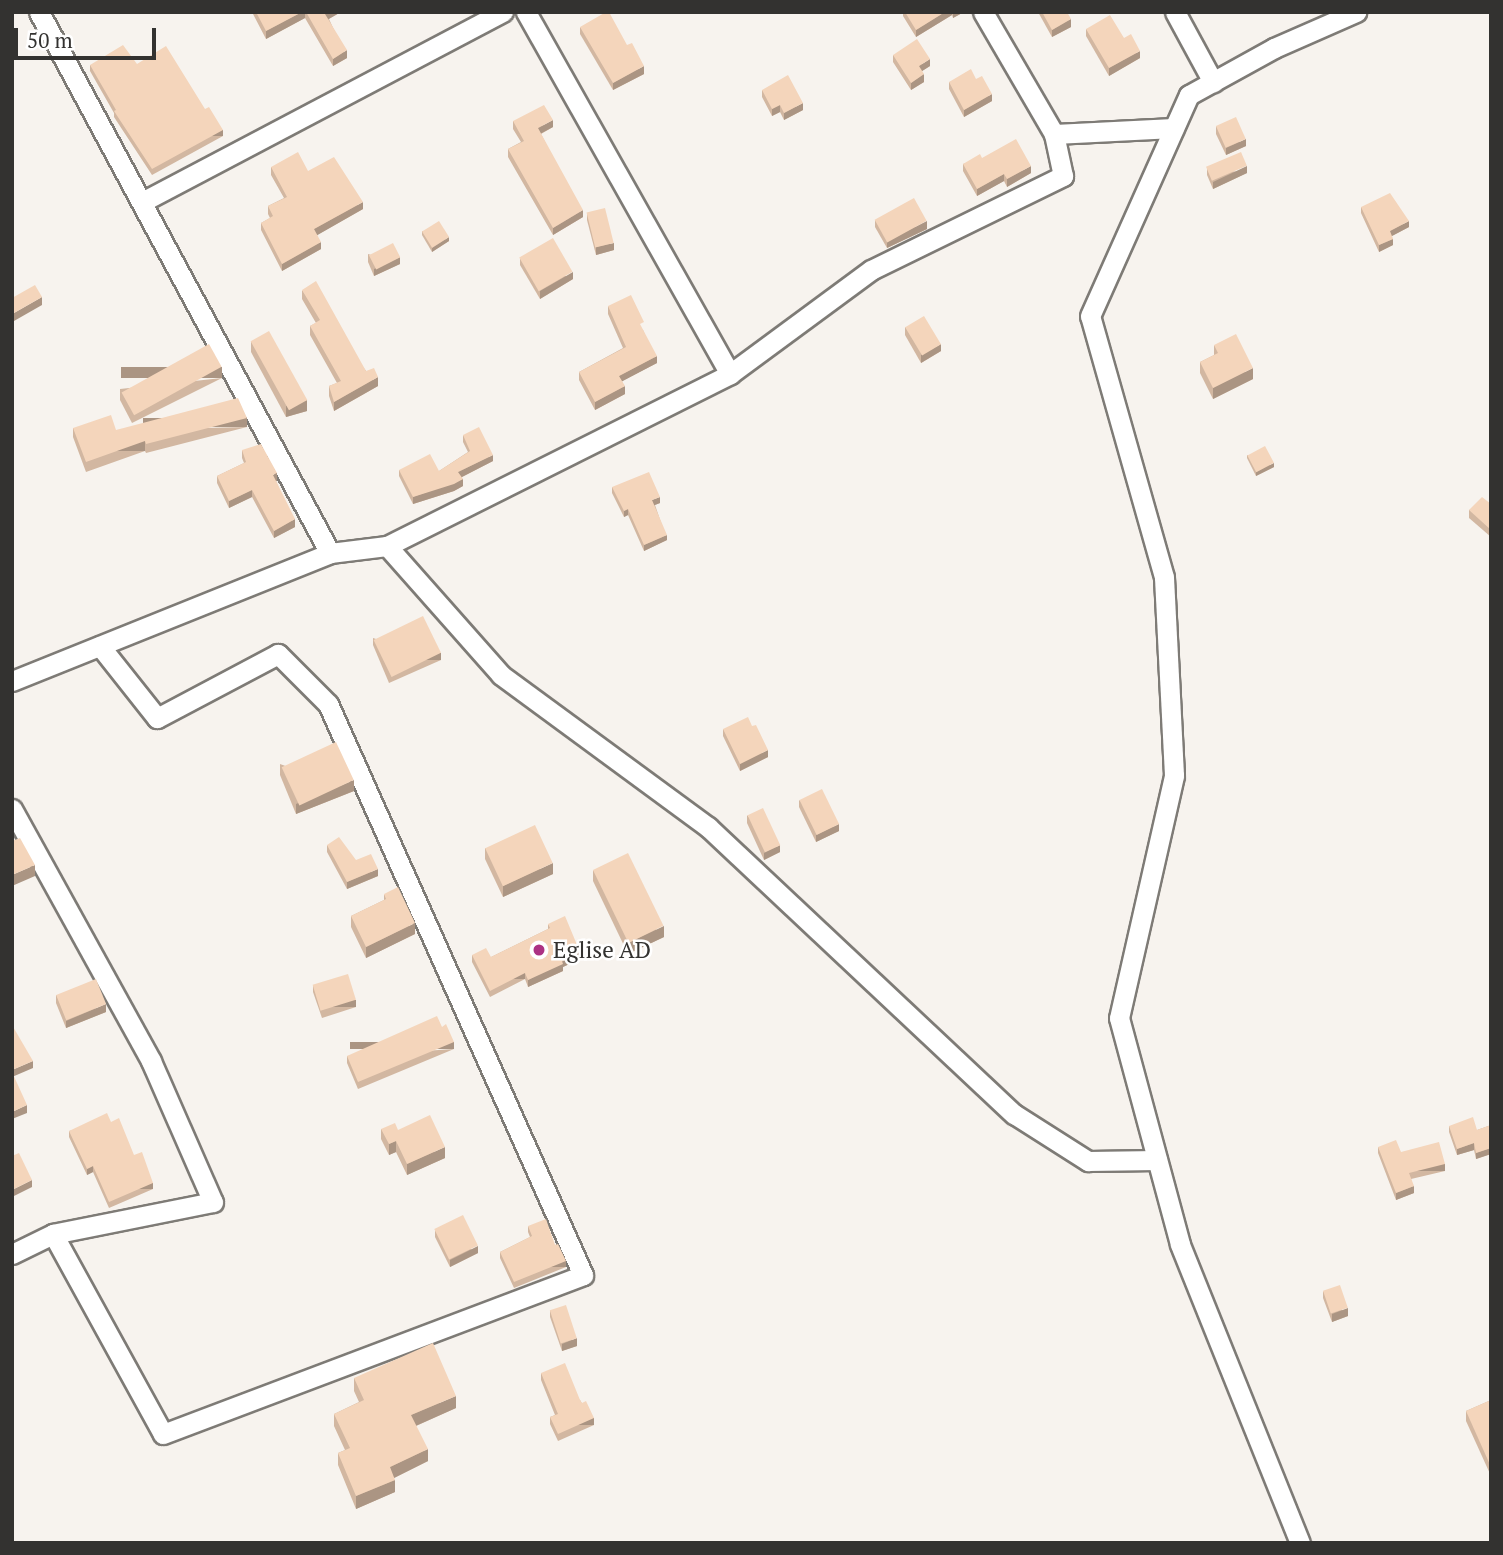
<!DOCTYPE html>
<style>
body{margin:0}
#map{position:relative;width:1503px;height:1555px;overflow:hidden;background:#f7f3ee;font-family:"PT Serif",serif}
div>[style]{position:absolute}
.roads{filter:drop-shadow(2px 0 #7e7b76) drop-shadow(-2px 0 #7e7b76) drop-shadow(0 2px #7e7b76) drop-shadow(0 -2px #7e7b76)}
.street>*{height:19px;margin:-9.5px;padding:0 9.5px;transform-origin:9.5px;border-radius:9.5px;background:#fff}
.wall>*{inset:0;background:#d2b7a1}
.shaded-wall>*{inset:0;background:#ab9583;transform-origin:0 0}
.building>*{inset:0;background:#f4d5bb;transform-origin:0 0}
.dots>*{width:19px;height:19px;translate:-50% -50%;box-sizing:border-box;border:4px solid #fff;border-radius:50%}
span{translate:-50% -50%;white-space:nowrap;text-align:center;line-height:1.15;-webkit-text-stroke:5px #fff;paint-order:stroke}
.poi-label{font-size:23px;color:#333230}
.left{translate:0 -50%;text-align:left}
.frame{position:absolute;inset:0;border:14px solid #333230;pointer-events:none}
.scale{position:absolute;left:14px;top:28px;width:142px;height:32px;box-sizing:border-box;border:4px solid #333230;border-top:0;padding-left:9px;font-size:21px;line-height:24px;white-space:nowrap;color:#333230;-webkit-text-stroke:5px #fff;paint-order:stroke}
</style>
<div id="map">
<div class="roads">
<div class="street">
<i style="left:983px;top:12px;width:141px;rotate:59.8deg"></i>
<i style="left:1054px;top:134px;width:120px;rotate:-2.9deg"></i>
<i style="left:1175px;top:12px;width:80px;rotate:61.5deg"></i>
<i style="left:142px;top:202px;width:408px;rotate:-27.8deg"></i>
<i style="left:730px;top:374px;width:175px;rotate:-36.4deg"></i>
<i style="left:871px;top:270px;width:214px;rotate:-26.1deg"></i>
<i style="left:1063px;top:176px;width:43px;rotate:-102.1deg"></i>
<i style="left:387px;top:546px;width:172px;rotate:48.5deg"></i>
<i style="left:501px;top:675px;width:257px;rotate:36.3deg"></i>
<i style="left:708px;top:827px;width:420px;rotate:43.2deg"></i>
<i style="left:1014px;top:1114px;width:88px;rotate:32.4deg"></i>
<i style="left:1088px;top:1161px;width:69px;rotate:-0.8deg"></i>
<i style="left:330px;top:553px;width:57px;rotate:-7deg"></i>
<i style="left:387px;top:546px;width:384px;rotate:-26.6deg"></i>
<i style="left:730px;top:374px;width:416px;rotate:-119.4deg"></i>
<i style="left:12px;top:681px;width:343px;rotate:-21.9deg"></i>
<i style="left:330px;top:553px;width:614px;rotate:-118.28deg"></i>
<i style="left:12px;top:809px;width:288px;rotate:61.1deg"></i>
<i style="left:151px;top:1061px;width:154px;rotate:66.3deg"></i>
<i style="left:213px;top:1202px;width:163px;rotate:168.7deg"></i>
<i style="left:12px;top:1254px;width:46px;rotate:-26deg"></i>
<i style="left:53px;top:1234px;width:228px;rotate:61.2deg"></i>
<i style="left:163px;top:1434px;width:449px;rotate:-20.7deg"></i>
<i style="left:583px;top:1275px;width:625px;rotate:-114.06deg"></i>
<i style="left:328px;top:704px;width:71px;rotate:-135deg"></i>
<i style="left:278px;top:654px;width:137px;rotate:152.1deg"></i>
<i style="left:157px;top:718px;width:92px;rotate:-128.4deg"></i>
<i style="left:1300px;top:1543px;width:322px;rotate:-111.9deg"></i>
<i style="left:1180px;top:1244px;width:234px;rotate:-105.1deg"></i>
<i style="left:1119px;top:1018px;width:249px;rotate:-77.2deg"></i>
<i style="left:1174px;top:775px;width:198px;rotate:-92.9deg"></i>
<i style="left:1164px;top:577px;width:271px;rotate:-105.8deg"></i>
<i style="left:1090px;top:316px;width:242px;rotate:-65.9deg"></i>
<i style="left:1189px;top:95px;width:97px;rotate:-28.9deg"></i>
<i style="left:1274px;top:48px;width:90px;rotate:-23.7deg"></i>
</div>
</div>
<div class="wall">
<i style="clip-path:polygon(253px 12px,341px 12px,329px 19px,347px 58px,333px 66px,305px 18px,266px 39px,253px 14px)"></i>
<i style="clip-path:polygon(903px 12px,964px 12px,953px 18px,952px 15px,916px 37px,903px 16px)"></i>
<i style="clip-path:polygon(1038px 12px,1067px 12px,1071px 27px,1052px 37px)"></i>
<i style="clip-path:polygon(580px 27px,644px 74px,613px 90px,580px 34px)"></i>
<i style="clip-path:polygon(1086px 29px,1124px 38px,1140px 58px,1109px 76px,1086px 36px)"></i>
<i style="clip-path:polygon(893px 55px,930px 66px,922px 71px,924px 82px,911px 90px,893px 62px)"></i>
<i style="clip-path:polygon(137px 64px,223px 136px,152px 175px,114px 117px,114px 113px,90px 71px,90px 65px)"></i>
<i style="clip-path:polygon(976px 79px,992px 101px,964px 117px,949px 89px,949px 82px)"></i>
<i style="clip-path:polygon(762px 90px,803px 110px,784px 120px,780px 112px,772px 116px,762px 97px)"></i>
<i style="clip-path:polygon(513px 121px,553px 127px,541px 134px,583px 217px,553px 235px,508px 157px,508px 149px,521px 142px,513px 129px)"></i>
<i style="clip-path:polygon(1216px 126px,1246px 146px,1226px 155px,1216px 134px)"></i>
<i style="clip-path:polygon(982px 158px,1031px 173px,1007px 187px,1004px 181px,977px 196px,963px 171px,963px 164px)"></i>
<i style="clip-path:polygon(271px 167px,308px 171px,363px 209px,317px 235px,321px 249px,282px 271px,261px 230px,261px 223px,270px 218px,268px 214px,268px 206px,284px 198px,271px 175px)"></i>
<i style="clip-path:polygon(1207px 168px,1247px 173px,1213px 189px,1207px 175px)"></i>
<i style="clip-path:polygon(1361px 207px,1409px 227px,1392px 236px,1393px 245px,1379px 252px,1361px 213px)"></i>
<i style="clip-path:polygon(587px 213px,614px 250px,596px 255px,587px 220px)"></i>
<i style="clip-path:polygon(875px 220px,927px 229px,887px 248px,875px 227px)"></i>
<i style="clip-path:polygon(422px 231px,449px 241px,432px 252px,422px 235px)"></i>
<i style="clip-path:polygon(368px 254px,400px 264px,374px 276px,368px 262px)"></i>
<i style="clip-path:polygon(520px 258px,573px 279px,540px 299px,520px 265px)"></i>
<i style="clip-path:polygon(302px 290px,378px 386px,334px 411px,329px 396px,329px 386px,337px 383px,310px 335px,310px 326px,316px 323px,302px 299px)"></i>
<i style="clip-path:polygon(608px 306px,643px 330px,657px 363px,622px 381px,625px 394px,595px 410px,579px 380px,579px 372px,623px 348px,608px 314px)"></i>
<i style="clip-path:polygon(905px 327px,941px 351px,921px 363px,905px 335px)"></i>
<i style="clip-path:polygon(251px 341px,307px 411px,286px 417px,251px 352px)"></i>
<i style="clip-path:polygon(1214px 345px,1253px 379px,1213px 399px,1200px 373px,1200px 362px,1214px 355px)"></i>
<i style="clip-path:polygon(222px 378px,132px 423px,120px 400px,120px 389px)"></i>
<i style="clip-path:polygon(247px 427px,146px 453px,145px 451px,86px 472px,73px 437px,73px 428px,116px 430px)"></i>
<i style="clip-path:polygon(463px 435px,493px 461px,462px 477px,463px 486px,454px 491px,413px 504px,399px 476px,399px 470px,439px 471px,468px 452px,463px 442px)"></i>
<i style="clip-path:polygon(242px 450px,277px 481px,276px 481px,295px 527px,274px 538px,252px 497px,229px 508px,217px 483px,217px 476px,244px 463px,242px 458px)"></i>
<i style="clip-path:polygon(1247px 455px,1274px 467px,1256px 476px,1247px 458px)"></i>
<i style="clip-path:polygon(612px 487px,660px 503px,655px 505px,667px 540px,644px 551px,628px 515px,624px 517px,612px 493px)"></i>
<i style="clip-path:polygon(1491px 504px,1491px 537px,1469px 518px,1469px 510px)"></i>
<i style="clip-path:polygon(373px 638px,441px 660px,389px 683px,373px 645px)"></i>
<i style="clip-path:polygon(723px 729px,768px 757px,740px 771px,723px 736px)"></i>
<i style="clip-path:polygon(280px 764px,354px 791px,296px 814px,280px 775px)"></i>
<i style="clip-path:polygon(799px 800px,839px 831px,816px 842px,799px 807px)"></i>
<i style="clip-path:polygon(747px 815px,780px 852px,764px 860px,747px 823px)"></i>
<i style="clip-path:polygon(327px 845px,378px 876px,347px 889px,327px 852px)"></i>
<i style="clip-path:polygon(485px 848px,553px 874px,503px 897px,485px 859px)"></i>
<i style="clip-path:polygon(593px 870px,664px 937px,628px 954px,593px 881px)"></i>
<i style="clip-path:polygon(384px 894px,415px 934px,366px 958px,351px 927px,351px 916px,384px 900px)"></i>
<i style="clip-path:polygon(548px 924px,580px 959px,563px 967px,563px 971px,528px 987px,525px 979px,490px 997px,472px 962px,472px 955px,491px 957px,548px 929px)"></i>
<i style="clip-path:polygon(313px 985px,356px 1007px,322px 1018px,313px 992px)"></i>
<i style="clip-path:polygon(56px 995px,106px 1012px,66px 1028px,56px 1003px)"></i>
<i style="clip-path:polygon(454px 1049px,358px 1089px,347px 1063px,347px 1056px)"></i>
<i style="clip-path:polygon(111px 1122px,153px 1189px,109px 1208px,93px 1172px,87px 1175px,69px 1137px,69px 1131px)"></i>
<i style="clip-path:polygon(1491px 1125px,1491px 1154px,1476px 1159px,1474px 1150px,1457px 1155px,1449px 1132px,1449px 1126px,1477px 1130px)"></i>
<i style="clip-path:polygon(381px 1129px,398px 1130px,445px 1158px,407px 1175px,396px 1152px,389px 1155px,381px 1139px)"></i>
<i style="clip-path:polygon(1378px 1147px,1401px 1152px,1445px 1171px,1411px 1179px,1414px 1193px,1396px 1200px,1378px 1153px)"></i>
<i style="clip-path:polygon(528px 1226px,555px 1245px,566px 1267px,514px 1288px,500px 1258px,500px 1252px,530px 1237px,528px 1232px)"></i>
<i style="clip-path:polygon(435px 1230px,478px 1253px,450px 1267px,435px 1237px)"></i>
<i style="clip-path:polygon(1323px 1291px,1348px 1316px,1332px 1322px,1323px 1298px)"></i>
<i style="clip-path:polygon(550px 1310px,577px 1346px,562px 1351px,550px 1317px)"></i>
<i style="clip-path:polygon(541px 1373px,580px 1400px,594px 1425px,558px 1441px,550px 1424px,550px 1417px,555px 1415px,541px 1380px)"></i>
<i style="clip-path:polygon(354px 1378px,456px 1408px,416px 1426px,428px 1461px,394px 1478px,395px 1492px,356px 1509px,338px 1465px,338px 1453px,345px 1450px,334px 1426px,334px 1414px,359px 1402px,354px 1391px)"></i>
<i style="clip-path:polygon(1491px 1400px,1491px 1476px,1466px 1421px,1466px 1411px)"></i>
</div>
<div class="shaded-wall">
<i style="clip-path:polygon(302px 12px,305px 12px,305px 18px,266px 39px,266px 31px)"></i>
<i style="clip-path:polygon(328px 12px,341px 12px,325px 21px,325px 14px)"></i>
<i style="clip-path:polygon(945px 12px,952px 12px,952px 15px,916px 37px,916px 30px)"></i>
<i style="clip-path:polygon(953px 12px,964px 12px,953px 18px)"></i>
<i style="clip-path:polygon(1071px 19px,1071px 27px,1052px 37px,1052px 30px)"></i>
<i style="clip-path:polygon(347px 50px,347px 58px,333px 66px,333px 59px)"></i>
<i style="clip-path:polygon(1140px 51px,1140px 58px,1109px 76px,1109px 68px)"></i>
<i style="clip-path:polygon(930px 59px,930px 66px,919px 73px,919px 66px)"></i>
<i style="clip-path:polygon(644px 66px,644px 74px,613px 90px,613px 83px)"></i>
<i style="clip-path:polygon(924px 74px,924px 82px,911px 90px,911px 83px)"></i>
<i style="clip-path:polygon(992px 94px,992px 101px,964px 117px,964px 110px)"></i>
<i style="clip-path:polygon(803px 103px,803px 110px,784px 120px,784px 113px)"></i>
<i style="clip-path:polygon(780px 105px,780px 112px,772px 116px,772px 109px)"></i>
<i style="clip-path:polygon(553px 120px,553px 127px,538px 135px,538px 128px)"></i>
<i style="left:223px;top:130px;width:6px;height:81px;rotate:90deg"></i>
<i style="clip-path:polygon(1246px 139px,1246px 146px,1226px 155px,1226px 148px)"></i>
<i style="clip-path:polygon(1031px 166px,1031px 173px,1007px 187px,1007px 179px)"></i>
<i style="clip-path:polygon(1247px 166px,1247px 173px,1213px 189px,1213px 182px)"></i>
<i style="clip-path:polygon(1004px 174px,1004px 181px,977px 196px,977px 189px)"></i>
<i style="clip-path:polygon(363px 202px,363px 209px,314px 237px,314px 229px)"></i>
<i style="clip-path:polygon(583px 210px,583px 217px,553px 235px,553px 228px)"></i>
<i style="clip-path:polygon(927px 221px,927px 229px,887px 248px,887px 241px)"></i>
<i style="clip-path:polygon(1409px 221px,1409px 227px,1390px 237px,1390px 231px)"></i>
<i style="clip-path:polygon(449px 237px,449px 241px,432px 252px,432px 248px)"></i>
<i style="clip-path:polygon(1393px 239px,1393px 245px,1379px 252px,1379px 245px)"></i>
<i style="clip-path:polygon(321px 242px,321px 249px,282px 271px,282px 264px)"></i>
<i style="clip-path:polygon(614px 243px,614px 250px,596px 255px,596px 247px)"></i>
<i style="clip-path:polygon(400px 257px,400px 264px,374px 276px,374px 269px)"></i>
<i style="clip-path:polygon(573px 272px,573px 279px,540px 299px,540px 291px)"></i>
<i style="clip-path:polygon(42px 297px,42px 305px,14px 321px,14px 313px)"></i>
<i style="clip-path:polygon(941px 344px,941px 351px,921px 363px,921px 355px)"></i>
<i style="clip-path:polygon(657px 356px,657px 363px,619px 383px,619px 376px)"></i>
<i style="left:222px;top:367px;width:11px;height:101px;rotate:90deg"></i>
<i style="clip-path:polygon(1253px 368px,1253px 379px,1213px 399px,1213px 388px)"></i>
<i style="clip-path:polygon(378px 377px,378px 386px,334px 411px,334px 402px)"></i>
<i style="clip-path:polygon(625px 386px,625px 394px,595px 410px,595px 402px)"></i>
<i style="clip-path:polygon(307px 400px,307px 411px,286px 417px,286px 406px)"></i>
<i style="left:247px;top:418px;width:9px;height:104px;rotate:90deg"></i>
<i style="left:145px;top:441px;width:10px;height:63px;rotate:90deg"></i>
<i style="clip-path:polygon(493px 455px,493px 461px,458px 479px,458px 472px)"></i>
<i style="clip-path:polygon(1274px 463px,1274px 467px,1256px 476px,1256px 472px)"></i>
<i style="clip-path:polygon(277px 473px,277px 481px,273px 482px,273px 475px)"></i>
<i style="clip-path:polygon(463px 479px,463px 486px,454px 491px,413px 504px,413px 497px)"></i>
<i style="clip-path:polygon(252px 490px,252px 497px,229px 508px,229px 501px)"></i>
<i style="clip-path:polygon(660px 497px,660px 503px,652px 506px,652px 500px)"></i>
<i style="clip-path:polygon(628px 509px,628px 515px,624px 517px,624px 511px)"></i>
<i style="clip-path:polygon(295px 519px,295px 527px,274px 538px,274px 531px)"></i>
<i style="clip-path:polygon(667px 535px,667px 540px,644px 551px,644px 545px)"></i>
<i style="left:441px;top:653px;width:7px;height:57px;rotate:90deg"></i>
<i style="clip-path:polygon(768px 750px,768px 757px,740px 771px,740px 764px)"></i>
<i style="clip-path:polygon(354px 780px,354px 791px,296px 814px,296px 804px)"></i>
<i style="clip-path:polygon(839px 824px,839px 831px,816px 842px,816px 835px)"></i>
<i style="clip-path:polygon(780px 845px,780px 852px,764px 860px,764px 853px)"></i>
<i style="clip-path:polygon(553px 863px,553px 874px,503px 897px,503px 886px)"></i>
<i style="clip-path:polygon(35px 865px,35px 876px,12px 886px,12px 875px)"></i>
<i style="clip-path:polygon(378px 869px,378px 876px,347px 889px,347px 882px)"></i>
<i style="clip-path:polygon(415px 923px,415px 934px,366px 958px,366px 947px)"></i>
<i style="clip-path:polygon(664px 926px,664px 937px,628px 954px,628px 943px)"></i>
<i style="clip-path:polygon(580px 952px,580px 959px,563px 967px,563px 971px,528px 987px,528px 980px)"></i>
<i style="left:525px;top:973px;width:6px;height:39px;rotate:90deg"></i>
<i style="left:356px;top:1000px;width:7px;height:36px;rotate:90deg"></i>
<i style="clip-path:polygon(106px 1004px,106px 1012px,66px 1028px,66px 1021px)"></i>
<i style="left:454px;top:1042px;width:7px;height:104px;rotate:90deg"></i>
<i style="clip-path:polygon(33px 1061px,33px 1068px,12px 1077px,12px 1070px)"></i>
<i style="clip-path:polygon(27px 1105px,27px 1113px,12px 1119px,12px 1112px)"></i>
<i style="clip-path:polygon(396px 1141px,396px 1152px,389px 1155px,389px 1144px)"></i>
<i style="clip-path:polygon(1474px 1143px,1474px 1150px,1457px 1155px,1457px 1149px)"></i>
<i style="clip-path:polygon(445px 1147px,445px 1158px,407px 1175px,407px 1164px)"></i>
<i style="clip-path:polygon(1491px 1148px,1491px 1154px,1476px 1159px,1476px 1153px)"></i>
<i style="left:1445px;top:1164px;width:7px;height:37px;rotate:90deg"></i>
<i style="clip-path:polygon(93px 1166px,93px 1172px,87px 1175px,87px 1169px)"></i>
<i style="clip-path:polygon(32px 1180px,32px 1187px,12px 1197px,12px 1190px)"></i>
<i style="left:153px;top:1183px;width:6px;height:48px;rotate:90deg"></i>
<i style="clip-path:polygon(1414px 1186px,1414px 1193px,1396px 1200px,1396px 1193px)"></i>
<i style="clip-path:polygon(478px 1246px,478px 1253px,450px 1267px,450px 1260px)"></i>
<i style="left:566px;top:1261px;width:6px;height:56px;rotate:90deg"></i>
<i style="clip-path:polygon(1348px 1308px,1348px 1316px,1332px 1322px,1332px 1314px)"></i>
<i style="clip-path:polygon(577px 1338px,577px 1346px,562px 1351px,562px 1344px)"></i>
<i style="clip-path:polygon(456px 1396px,456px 1408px,411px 1428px,411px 1415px)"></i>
<i style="left:594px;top:1418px;width:7px;height:39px;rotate:90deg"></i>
<i style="clip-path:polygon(428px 1449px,428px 1461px,390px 1480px,390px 1467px)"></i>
<i style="clip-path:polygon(395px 1480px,395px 1492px,356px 1509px,356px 1496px)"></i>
</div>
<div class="building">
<i style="clip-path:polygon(256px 12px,302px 12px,266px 31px)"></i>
<i style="clip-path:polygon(306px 12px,328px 12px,325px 14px,347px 50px,333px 59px)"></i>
<i style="clip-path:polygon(606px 12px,609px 12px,627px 45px,632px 43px,644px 66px,613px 83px,580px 27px)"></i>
<i style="clip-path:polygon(905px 12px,945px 12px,916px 30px)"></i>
<i style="clip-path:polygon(1042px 12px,1067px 12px,1071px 19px,1052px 30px)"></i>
<i style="clip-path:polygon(1110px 15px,1124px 38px,1131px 34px,1140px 51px,1109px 68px,1086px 29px)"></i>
<i style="clip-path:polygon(917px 39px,930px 59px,919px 66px,924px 74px,911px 83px,893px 55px)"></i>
<i style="clip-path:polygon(123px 45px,137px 64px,166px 46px,205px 109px,209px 107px,223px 130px,152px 169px,114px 111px,116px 110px,90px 65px)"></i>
<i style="clip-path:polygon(971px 69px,976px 79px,982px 76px,992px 94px,964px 110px,949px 82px)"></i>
<i style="clip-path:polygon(788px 75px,803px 103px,784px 113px,780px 105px,772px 109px,762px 90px)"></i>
<i style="clip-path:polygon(544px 105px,553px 120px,538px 128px,583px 210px,553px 228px,508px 149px,524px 141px,513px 121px)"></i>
<i style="left:1236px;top:117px;width:24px;height:22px;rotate:66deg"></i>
<i style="clip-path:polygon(1016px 139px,1031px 166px,1007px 179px,1004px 174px,977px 189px,963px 164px,980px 154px,982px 158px)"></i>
<i style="clip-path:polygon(298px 152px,308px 171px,334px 157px,363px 202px,314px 229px,321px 242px,282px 264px,261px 223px,273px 216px,268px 206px,287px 197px,271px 167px)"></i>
<i style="left:1241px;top:152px;width:15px;height:38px;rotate:67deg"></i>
<i style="clip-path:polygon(1390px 193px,1409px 221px,1390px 231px,1393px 239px,1379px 245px,1361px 207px)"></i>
<i style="left:914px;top:198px;width:26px;height:45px;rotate:61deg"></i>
<i style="left:605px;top:208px;width:36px;height:19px;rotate:76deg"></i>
<i style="left:439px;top:221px;width:19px;height:20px;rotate:58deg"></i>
<i style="left:553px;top:238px;width:39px;height:39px;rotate:60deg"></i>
<i style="left:393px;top:243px;width:16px;height:27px;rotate:63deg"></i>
<i style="clip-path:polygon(316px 281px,366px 371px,374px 368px,378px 377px,334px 402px,329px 386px,341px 381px,310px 326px,320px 320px,302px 290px)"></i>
<i style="clip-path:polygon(35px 285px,42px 297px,14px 313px,12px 310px,12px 298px)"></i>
<i style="clip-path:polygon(631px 295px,644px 322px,640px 324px,657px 356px,619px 376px,625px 386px,595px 402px,579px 372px,626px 347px,608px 306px)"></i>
<i style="left:924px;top:316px;width:33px;height:22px;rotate:59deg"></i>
<i style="left:269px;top:331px;width:79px;height:21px;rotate:61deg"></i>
<i style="clip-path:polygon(1236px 334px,1253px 368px,1213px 388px,1200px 362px,1218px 353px,1214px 345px)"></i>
<i style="left:209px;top:344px;width:26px;height:100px;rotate:61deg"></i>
<i style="clip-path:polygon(238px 398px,247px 418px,146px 444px,145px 441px,86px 462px,73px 428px,111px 415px,116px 430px)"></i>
<i style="clip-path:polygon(479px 427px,493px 455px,458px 472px,463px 479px,454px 484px,413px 497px,399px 470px,430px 454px,439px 471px,470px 451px,463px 435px)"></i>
<i style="clip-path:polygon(261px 444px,277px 473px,273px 475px,295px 519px,274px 531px,252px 490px,229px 501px,217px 476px,246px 462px,242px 450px)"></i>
<i style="left:1265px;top:446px;width:19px;height:20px;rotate:62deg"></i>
<i style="clip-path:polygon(649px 472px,660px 497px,652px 500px,667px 535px,644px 545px,628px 509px,624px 511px,612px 487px)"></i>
<i style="clip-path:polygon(1482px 497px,1491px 504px,1491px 530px,1469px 510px)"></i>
<i style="left:423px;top:616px;width:41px;height:55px;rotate:64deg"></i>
<i style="clip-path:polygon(748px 717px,752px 726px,756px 725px,768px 750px,740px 764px,723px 729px)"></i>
<i style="left:336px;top:742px;width:42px;height:60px;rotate:65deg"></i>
<i style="left:822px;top:789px;width:39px;height:25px;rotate:64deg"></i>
<i style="left:763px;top:808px;width:41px;height:17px;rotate:65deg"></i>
<i style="left:535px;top:825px;width:42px;height:55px;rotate:65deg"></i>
<i style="clip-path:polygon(339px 837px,356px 860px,371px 854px,378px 869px,347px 882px,327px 845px)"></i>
<i style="clip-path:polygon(20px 838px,35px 865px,12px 875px,12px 841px)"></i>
<i style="left:628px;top:853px;width:81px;height:39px;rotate:64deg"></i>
<i style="clip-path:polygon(398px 887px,415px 923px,366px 947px,351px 916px,386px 899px,384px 894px)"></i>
<i style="clip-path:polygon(565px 916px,580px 952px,562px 961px,563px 964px,528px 980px,525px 973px,490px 991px,472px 955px,486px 948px,491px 957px,550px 928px,548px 924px)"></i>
<i style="left:348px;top:974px;width:27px;height:37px;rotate:73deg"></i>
<i style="left:96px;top:979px;width:27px;height:43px;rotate:68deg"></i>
<i style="clip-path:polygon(437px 1016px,442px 1027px,446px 1024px,454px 1042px,358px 1082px,347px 1056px)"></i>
<i style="clip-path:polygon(12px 1025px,33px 1061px,12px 1070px)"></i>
<i style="clip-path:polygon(12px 1072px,27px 1105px,12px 1112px)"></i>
<i style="clip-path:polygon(107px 1113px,111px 1122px,119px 1118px,134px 1155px,142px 1152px,153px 1183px,109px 1202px,93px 1166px,87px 1169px,69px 1131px)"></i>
<i style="clip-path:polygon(430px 1115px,445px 1147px,407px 1164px,396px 1141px,389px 1144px,381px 1129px,395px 1123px,398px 1130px)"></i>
<i style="clip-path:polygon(1473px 1117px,1477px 1130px,1491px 1125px,1491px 1148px,1476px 1153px,1474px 1143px,1457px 1149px,1449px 1126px)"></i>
<i style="clip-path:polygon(1396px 1140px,1401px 1152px,1439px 1142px,1445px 1164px,1409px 1173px,1414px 1186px,1396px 1193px,1378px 1147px)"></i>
<i style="clip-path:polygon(19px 1153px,32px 1180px,12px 1190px,12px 1156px)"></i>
<i style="left:463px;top:1215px;width:34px;height:32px;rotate:64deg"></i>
<i style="clip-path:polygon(546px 1219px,555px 1245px,558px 1244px,566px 1261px,514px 1282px,500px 1252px,532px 1236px,528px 1226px)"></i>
<i style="left:1340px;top:1285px;width:24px;height:18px;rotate:71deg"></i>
<i style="left:566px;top:1305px;width:35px;height:17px;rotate:72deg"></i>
<i style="clip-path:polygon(433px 1343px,456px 1396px,411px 1415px,428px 1449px,390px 1467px,395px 1480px,356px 1496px,338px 1453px,350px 1448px,334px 1414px,364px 1400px,354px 1378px)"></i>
<i style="clip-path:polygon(565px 1363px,580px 1400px,582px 1403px,586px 1401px,594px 1418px,558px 1434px,550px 1417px,558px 1414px,541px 1373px)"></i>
<i style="clip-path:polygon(1491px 1400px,1491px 1467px,1466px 1411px)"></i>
</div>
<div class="dots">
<i style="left:539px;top:950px;background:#ac3183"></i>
</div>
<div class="poi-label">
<span class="left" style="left:553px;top:950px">Eglise AD</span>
</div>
<div class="frame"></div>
<div class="scale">50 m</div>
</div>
